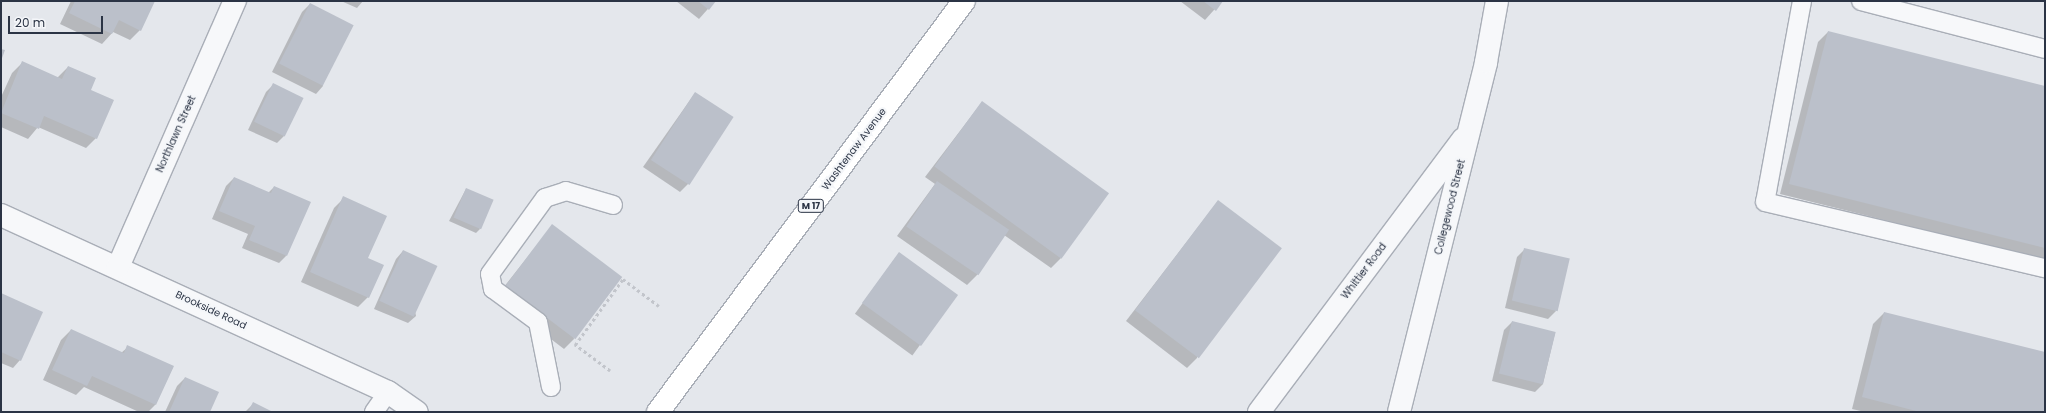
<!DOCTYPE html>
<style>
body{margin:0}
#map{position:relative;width:2046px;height:413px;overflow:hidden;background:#e4e7ec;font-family:Poppins,sans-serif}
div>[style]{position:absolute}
.shadow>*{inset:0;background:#0003;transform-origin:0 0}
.building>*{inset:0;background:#bbc0ca;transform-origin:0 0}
.path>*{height:2.5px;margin-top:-1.25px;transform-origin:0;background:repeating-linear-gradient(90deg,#c2c5cb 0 3px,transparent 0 6px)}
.roads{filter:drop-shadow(1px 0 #a9aeb7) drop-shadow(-1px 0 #a9aeb7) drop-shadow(0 1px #a9aeb7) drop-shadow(0 -1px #a9aeb7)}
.lane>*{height:18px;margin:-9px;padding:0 9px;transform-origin:9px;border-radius:9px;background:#f7f8fa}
.street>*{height:22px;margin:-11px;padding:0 11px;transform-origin:11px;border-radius:11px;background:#f7f8fa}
.primary>*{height:22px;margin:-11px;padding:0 11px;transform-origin:11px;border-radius:11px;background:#fff}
span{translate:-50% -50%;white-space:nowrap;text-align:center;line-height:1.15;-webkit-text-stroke:4px #f4f6f9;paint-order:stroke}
.shield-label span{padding:1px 3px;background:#f4f6f9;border:1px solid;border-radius:3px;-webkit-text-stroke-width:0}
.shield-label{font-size:9px;color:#2b3445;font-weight:700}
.street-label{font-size:10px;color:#2b3445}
.frame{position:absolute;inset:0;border:2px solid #2b3445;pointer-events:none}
.scale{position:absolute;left:8px;top:16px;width:95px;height:18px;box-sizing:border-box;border:2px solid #2b3445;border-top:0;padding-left:5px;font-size:12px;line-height:14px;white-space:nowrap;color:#2b3445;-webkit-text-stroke:3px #f4f6f9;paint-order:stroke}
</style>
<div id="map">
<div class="shadow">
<i style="clip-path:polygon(71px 1px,154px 1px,140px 30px,130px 40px,113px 32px,102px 44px,60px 24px)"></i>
<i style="clip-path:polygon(341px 1px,363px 1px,357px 8px)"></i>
<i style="clip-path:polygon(676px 1px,715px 1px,699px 19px)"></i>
<i style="clip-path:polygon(1180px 1px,1222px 1px,1205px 20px)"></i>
<i style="clip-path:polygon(310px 4px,323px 86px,316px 94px,272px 72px,302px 12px)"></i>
<i style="clip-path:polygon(1828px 32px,2045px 87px,2045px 260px,1780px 194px,1818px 42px)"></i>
<i style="clip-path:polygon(22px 63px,57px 78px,68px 67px,90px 90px,96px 138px,86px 148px,38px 127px,28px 139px,1px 127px,1px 97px,12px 73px)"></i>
<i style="clip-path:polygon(274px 84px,285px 135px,277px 143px,248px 130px,266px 92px)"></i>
<i style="clip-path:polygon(695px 93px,688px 184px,680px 192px,643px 167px)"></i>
<i style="clip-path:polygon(982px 102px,1061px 258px,1051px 268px,1004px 235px,977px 275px,967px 285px,897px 236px,935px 184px,925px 177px)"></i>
<i style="clip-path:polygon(234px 178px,268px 193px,274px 187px,286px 256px,279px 263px,242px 248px,248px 234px,212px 219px,226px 186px)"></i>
<i style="clip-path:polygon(466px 189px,480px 229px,476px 233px,449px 221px)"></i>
<i style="clip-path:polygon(344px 198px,367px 258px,368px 297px,358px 307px,301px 282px,334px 208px)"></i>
<i style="clip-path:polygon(1218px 201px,1197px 358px,1187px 368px,1126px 321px)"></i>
<i style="clip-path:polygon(552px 226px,574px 339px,564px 349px,496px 297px)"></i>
<i style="clip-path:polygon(1525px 249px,1556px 311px,1548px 319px,1505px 308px,1517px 257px)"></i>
<i style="clip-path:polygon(403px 251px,416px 316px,408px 323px,374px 309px,396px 259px)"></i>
<i style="left:899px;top:253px;width:71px;height:75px;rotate:36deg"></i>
<i style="clip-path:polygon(1px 295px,20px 360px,13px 368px,1px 363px)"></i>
<i style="clip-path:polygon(1884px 313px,2045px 353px,2045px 412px,1865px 412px,1852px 409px,1873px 324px)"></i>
<i style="clip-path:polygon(1512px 322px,1555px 333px,1543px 384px,1535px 392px,1492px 381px,1504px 330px)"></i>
<i style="clip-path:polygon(71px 330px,121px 353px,128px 347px,173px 367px,155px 405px,148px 412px,139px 412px,84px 387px,76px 395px,43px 380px,61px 340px)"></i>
<i style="clip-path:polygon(185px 378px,209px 412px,165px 412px,177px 386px)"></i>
<i style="clip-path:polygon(253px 404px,270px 412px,245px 412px)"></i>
</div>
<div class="building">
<i style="clip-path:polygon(75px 1px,155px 1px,141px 31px,119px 20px,112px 34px,69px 13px)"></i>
<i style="clip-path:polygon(698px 1px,716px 1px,709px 10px)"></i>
<i style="clip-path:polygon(1203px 1px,1223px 1px,1216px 11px)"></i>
<i style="left:310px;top:3px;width:49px;height:68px;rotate:27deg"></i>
<i style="clip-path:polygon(1828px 31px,2045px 86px,2045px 248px,1789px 184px)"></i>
<i style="clip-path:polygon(1px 49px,5px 50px,1px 61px)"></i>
<i style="clip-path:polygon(22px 61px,62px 79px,68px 66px,96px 78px,91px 90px,114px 100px,97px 139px,44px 116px,39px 129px,1px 113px)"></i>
<i style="left:273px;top:83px;width:34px;height:43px;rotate:26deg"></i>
<i style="left:695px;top:92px;width:46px;height:81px;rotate:33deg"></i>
<i style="left:982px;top:101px;width:157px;height:81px;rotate:36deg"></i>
<i style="clip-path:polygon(234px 177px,271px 193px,274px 186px,311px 202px,287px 256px,249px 240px,255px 226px,219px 211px)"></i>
<i style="left:937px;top:181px;width:87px;height:55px;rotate:34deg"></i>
<i style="left:466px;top:188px;width:30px;height:32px;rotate:23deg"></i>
<i style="clip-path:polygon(343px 196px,387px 216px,368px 258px,384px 265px,369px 298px,310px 272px)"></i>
<i style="left:1218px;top:200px;width:80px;height:138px;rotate:37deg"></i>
<i style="left:552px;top:224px;width:88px;height:78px;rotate:37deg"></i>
<i style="left:1524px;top:248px;width:47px;height:54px;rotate:13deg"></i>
<i style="left:403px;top:250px;width:38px;height:56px;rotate:25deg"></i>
<i style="left:899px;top:252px;width:73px;height:63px;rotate:36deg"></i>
<i style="clip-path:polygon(1px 293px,43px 312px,21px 361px,1px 352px)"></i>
<i style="clip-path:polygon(1884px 312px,2045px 352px,2045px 412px,1920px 412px,1862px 397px)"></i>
<i style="left:1512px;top:321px;width:45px;height:54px;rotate:14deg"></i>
<i style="clip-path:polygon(71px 329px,124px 353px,127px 345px,174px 366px,156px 405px,92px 376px,87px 386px,52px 370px)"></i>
<i style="clip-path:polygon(185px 377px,219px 392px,210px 412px,169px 412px)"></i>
<i style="clip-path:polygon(253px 402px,273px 412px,248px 412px)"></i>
</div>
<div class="path">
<i style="left:610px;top:371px;width:44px;rotate:-143.4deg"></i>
<i style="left:575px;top:345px;width:82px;rotate:-54deg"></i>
<i style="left:623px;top:279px;width:45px;rotate:36.9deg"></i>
</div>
<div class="roads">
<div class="lane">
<i style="left:1802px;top:1px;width:204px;rotate:100.4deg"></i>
<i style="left:1765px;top:202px;width:288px;rotate:13.3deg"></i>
<i style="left:1861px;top:1px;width:190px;rotate:14.6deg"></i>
<i style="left:551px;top:387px;width:66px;rotate:-101.3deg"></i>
<i style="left:538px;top:322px;width:56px;rotate:-143.7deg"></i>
<i style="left:493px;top:289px;width:15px;rotate:-101deg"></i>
<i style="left:490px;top:274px;width:94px;rotate:-54.1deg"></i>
<i style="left:545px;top:198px;width:22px;rotate:-18deg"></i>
<i style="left:566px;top:191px;width:49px;rotate:16.6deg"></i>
<i style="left:374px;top:412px;width:24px;rotate:-55deg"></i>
</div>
<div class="street">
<i style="left:1px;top:215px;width:426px;rotate:24.6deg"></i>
<i style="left:388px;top:392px;width:35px;rotate:35deg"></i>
<i style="left:118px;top:267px;width:291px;rotate:-66.3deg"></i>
<i style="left:1259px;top:412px;width:341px;rotate:-53.2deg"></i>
<i style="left:1399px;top:412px;width:361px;rotate:-76deg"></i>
<i style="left:1486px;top:62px;width:62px;rotate:-79.8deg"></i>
</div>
<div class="primary">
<i style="left:658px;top:412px;width:512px;rotate:-53.33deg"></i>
</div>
</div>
<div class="shield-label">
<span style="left:811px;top:206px">M 17</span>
</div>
<div class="street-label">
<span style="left:176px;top:134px;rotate:-66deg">Northlawn Street</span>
<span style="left:854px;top:149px;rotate:-53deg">Washtenaw Avenue</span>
<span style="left:1450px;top:207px;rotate:-76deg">Collegewood Street</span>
<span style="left:1364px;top:271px;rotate:-53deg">Whittier Road</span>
<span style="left:211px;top:310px;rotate:25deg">Brookside Road</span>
</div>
<div class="frame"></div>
<div class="scale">20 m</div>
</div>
